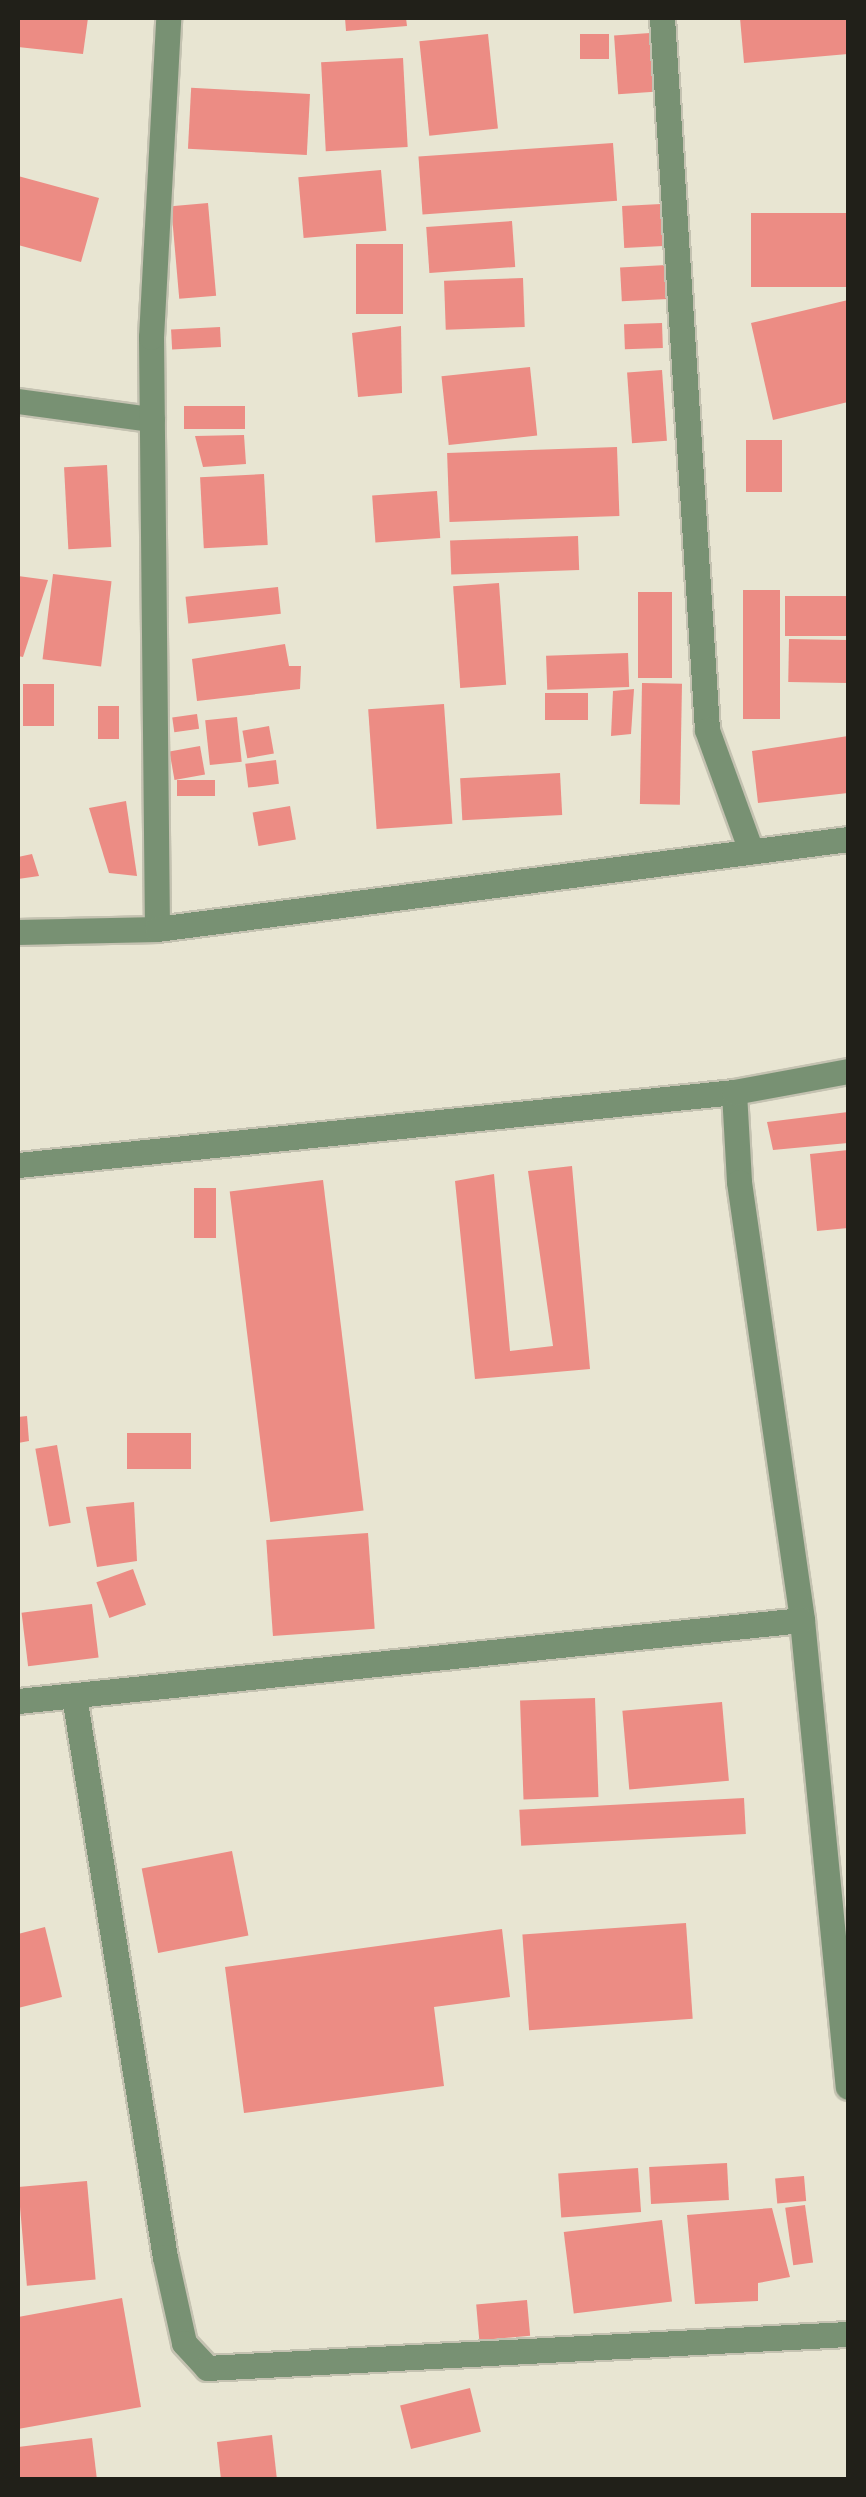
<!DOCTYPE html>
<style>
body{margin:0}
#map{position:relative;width:866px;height:2497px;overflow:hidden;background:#e8e5d2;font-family:"Alegreya Sans",sans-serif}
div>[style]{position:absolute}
.building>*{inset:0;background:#ec8c84;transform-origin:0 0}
.roads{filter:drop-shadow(2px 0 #c4c2b1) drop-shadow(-2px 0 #c4c2b1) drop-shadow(0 2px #c4c2b1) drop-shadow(0 -2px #c4c2b1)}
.street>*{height:25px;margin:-12.5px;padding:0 12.5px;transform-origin:12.5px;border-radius:12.5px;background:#789173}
span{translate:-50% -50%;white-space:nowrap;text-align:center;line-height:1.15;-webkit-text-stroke:8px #e8e5d2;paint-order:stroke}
.frame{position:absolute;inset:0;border:20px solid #212019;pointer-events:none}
</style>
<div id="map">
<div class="building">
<i style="clip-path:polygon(18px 18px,88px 18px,83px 54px,18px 47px)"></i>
<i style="clip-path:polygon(345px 18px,406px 18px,407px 26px,346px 31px)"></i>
<i style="clip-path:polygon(740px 18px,848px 18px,848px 54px,744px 63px)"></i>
<i style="left:650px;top:33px;width:59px;height:36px;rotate:86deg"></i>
<i style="left:488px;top:34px;width:95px;height:69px;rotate:84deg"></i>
<i style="left:609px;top:34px;width:25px;height:29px;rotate:90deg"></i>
<i style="left:403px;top:58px;width:89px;height:82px;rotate:87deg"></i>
<i style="left:310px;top:94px;width:61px;height:119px;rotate:93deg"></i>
<i style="left:613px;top:143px;width:58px;height:195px;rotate:86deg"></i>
<i style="left:381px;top:170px;width:61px;height:83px;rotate:85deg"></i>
<i style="clip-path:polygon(18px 176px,99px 198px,81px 262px,18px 245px)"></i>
<i style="left:208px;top:203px;width:93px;height:37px;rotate:85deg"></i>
<i style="left:661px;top:204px;width:42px;height:39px;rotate:87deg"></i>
<i style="left:848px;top:213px;width:74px;height:97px;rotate:90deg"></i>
<i style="left:512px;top:221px;width:46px;height:86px;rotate:86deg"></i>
<i style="left:403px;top:244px;width:70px;height:47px;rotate:90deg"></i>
<i style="left:666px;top:265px;width:34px;height:46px;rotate:87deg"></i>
<i style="left:523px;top:278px;width:49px;height:79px;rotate:88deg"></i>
<i style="clip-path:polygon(848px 300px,848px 402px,773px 420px,751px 323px)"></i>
<i style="left:662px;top:323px;width:25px;height:38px;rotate:88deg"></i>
<i style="clip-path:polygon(401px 326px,402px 393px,358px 397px,352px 333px)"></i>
<i style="left:220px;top:327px;width:20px;height:49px;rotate:87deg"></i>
<i style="left:530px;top:367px;width:69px;height:89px;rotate:84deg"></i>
<i style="left:662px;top:370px;width:71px;height:35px;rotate:86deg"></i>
<i style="left:184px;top:406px;width:61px;height:23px"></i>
<i style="clip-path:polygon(244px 435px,246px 464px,203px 467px,195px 436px)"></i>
<i style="left:746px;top:440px;width:36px;height:52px"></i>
<i style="left:617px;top:447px;width:69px;height:170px;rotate:88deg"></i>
<i style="left:107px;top:465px;width:82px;height:43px;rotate:87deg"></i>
<i style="left:264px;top:474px;width:71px;height:64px;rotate:87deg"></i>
<i style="left:437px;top:491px;width:47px;height:65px;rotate:86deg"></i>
<i style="left:578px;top:536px;width:34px;height:128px;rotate:88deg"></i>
<i style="left:53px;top:574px;width:59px;height:86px;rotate:7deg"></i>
<i style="clip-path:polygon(18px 576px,48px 580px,23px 657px,18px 656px)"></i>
<i style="left:499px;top:583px;width:102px;height:46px;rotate:86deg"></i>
<i style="left:278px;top:587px;width:27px;height:93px;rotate:84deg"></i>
<i style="left:743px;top:590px;width:37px;height:129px"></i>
<i style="left:638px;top:592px;width:34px;height:86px"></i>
<i style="left:785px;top:596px;width:63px;height:40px"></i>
<i style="left:789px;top:639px;width:59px;height:43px;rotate:1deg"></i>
<i style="clip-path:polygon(285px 644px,289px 666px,301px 666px,300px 689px,197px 701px,192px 659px)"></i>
<i style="left:628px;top:653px;width:34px;height:82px;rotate:88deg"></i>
<i style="left:642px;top:683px;width:40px;height:121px;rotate:1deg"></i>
<i style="left:23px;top:684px;width:31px;height:42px"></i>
<i style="clip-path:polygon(634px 689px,631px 734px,611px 736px,613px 691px)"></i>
<i style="left:588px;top:693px;width:27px;height:43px;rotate:90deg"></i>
<i style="left:444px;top:704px;width:120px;height:76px;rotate:86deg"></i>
<i style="left:98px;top:706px;width:21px;height:33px"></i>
<i style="left:197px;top:714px;width:15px;height:25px;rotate:82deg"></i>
<i style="left:237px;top:717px;width:45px;height:32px;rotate:84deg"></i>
<i style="left:269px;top:726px;width:28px;height:27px;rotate:80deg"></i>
<i style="clip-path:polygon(848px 736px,848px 793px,758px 803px,752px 751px)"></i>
<i style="left:200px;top:746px;width:29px;height:31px;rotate:80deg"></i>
<i style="left:276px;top:760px;width:24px;height:31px;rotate:83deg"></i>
<i style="left:560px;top:773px;width:42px;height:100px;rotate:87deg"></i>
<i style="left:215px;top:780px;width:16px;height:38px;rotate:90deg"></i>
<i style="clip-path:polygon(126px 801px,137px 876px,109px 873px,89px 808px)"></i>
<i style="left:290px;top:806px;width:34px;height:38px;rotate:80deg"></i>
<i style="clip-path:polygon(32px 854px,39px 876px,18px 879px,18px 857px)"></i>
<i style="clip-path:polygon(848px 1112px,848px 1143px,773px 1150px,767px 1122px)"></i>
<i style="clip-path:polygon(848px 1150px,848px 1228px,817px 1231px,810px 1154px)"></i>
<i style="clip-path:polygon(572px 1166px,590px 1369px,475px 1379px,455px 1181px,494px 1174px,510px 1351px,553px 1346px,528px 1171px)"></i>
<i style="left:323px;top:1180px;width:333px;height:94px;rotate:83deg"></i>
<i style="left:194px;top:1188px;width:22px;height:50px"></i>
<i style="clip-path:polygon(27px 1416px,29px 1441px,18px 1443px,18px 1417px)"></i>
<i style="left:191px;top:1433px;width:36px;height:64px;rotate:90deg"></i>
<i style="left:57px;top:1445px;width:79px;height:22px;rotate:80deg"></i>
<i style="clip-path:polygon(134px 1502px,137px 1561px,97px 1567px,86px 1507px)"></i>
<i style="left:368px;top:1533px;width:96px;height:102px;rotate:86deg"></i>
<i style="left:133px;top:1569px;width:38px;height:39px;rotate:70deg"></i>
<i style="left:92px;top:1604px;width:54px;height:71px;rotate:83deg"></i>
<i style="left:595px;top:1698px;width:99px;height:75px;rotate:88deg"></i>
<i style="left:722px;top:1702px;width:79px;height:100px;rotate:85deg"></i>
<i style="left:744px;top:1798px;width:36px;height:225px;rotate:87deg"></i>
<i style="left:232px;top:1851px;width:86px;height:92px;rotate:79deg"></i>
<i style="left:686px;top:1923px;width:96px;height:164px;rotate:86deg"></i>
<i style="clip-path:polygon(45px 1927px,62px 1997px,18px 2008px,18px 1934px)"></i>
<i style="clip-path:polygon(502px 1929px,510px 1997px,434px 2007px,444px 2086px,244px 2113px,225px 1967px)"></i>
<i style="left:727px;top:2163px;width:37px;height:78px;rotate:87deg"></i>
<i style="left:638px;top:2168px;width:44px;height:80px;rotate:86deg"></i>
<i style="left:804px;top:2176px;width:25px;height:29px;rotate:85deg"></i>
<i style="left:87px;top:2181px;width:99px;height:69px;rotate:85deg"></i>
<i style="left:805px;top:2205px;width:58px;height:20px;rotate:82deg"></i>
<i style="clip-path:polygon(772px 2208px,790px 2277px,758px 2283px,758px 2301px,695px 2304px,687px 2215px)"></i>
<i style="left:662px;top:2220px;width:82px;height:99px;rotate:83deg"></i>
<i style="clip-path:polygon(122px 2298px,141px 2407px,18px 2429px,18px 2317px)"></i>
<i style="left:527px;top:2300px;width:36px;height:51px;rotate:85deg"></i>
<i style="left:470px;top:2388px;width:45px;height:72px;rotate:76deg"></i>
<i style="clip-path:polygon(272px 2435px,277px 2480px,221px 2480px,217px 2442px)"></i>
<i style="clip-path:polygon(92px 2438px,97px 2480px,18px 2480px,18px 2447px)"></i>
</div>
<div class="roads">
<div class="street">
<i style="left:662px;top:18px;width:713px;rotate:86.38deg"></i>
<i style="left:707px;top:730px;width:129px;rotate:70deg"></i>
<i style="left:18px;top:401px;width:135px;rotate:7.7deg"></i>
<i style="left:157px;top:929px;width:592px;rotate:-90.58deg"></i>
<i style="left:151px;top:337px;width:319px;rotate:-86.9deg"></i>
<i style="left:18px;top:932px;width:139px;rotate:-1.2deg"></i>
<i style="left:157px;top:929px;width:697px;rotate:-7.42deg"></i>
<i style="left:734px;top:1092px;width:90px;rotate:86.8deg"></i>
<i style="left:739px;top:1182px;width:443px;rotate:81.8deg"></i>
<i style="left:802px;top:1620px;width:469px;rotate:84.4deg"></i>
<i style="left:18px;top:1165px;width:720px;rotate:-5.82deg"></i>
<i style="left:734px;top:1092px;width:116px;rotate:-10.4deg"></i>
<i style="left:74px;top:1696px;width:568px;rotate:80.79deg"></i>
<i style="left:165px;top:2257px;width:88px;rotate:77.5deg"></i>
<i style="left:184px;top:2343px;width:34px;rotate:47deg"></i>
<i style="left:207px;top:2368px;width:642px;rotate:-3.04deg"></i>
<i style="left:18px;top:1701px;width:788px;rotate:-5.9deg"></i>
</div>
</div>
<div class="frame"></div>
</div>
